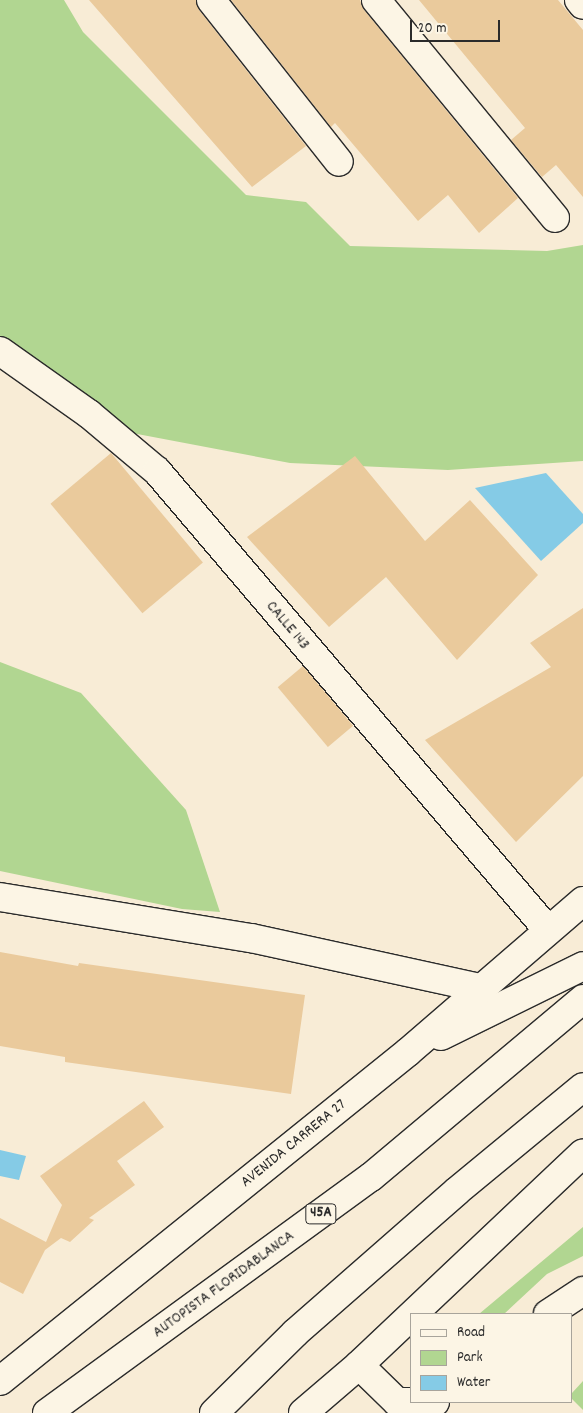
<!DOCTYPE html>
<style>
body{margin:0}
#map{position:relative;width:583px;height:1413px;overflow:hidden;background:#f8ecd6;font-family:Dekko,sans-serif}
div>[style]{position:absolute}
.green>*{inset:0;background:#b1d691}
.water>*{inset:0;background:#85cbe6}
.building>*{inset:0;background:#eaca9c;transform-origin:0 0}
.roads{filter:drop-shadow(1px 0 #2b2b2b) drop-shadow(-1px 0 #2b2b2b) drop-shadow(0 1px #2b2b2b) drop-shadow(0 -1px #2b2b2b)}
.minor>*{height:28px;margin:-14px;padding:0 14px;transform-origin:14px;border-radius:14px;background:#fcf5e5}
.highway>*{height:28px;margin:-14px;padding:0 14px;transform-origin:14px;border-radius:14px;background:#fcf5e5}
span{translate:-50% -50%;white-space:nowrap;text-align:center;line-height:1.15;-webkit-text-stroke:4px #fcf5e5;paint-order:stroke}
.shield-label span{padding:1px 4px;background:#fcf5e5;border:1px solid;border-radius:4px;-webkit-text-stroke-width:0}
.shield-label{font-size:15px;color:#2b2b2b;font-weight:700}
.street-label{font-size:16px;color:#2b2b2b}
.legend{position:absolute;left:410px;top:1313px;width:162px;height:90px;box-sizing:border-box;background:#fcf5e5;border:1px solid #a8a49b;margin:0;padding:6px 9px;list-style:none;font-size:15px;color:#2b2b2b}
.legend li{display:flex;align-items:center;gap:10px;height:25px}
.legend b{width:25px;border:1px solid #a8a49b}
.scale{position:absolute;left:410px;top:20px;width:90px;height:22px;box-sizing:border-box;border:2px solid #2b2b2b;border-top:0;padding-left:6px;font-size:15px;line-height:18px;white-space:nowrap;color:#2b2b2b;-webkit-text-stroke:4px #fcf5e5;paint-order:stroke}
</style>
<div id="map">
<div class="green">
<i style="clip-path:polygon(0 0,64px 0,83px 32px,246px 195px,306px 202px,350px 246px,547px 251px,583px 245px,583px 461px,448px 470px,290px 463px,132px 433px,0 337px)"></i>
<i style="clip-path:polygon(0 662px,81px 693px,186px 810px,220px 912px,182px 909px,0 871px)"></i>
<i style="clip-path:polygon(583px 1227px,583px 1256px,547px 1274px,504px 1314px,479px 1314px)"></i>
<i style="clip-path:polygon(583px 1381px,583px 1410px,572px 1399px,572px 1393px)"></i>
</div>
<div class="water">
<i style="clip-path:polygon(546px 473px,583px 514px,583px 523px,541px 561px,475px 488px)"></i>
<i style="clip-path:polygon(0 1150px,26px 1156px,19px 1180px,0 1176px)"></i>
</div>
<div class="building">
<i style="clip-path:polygon(89px 0,196px 0,199px 10px,306px 146px,252px 187px)"></i>
<i style="clip-path:polygon(231px 0,360px 0,364px 10px,518px 198px,479px 233px,448px 195px,418px 221px,335px 123px,331px 127px)"></i>
<i style="clip-path:polygon(419px 0,558px 0,583px 30px,583px 197px,556px 165px,542px 177px,511px 140px,525px 128px)"></i>
<i style="left:111px;top:453px;width:143px;height:79px;rotate:50deg"></i>
<i style="clip-path:polygon(355px 456px,425px 541px,470px 500px,538px 575px,457px 660px,386px 577px,329px 627px,247px 537px)"></i>
<i style="clip-path:polygon(583px 608px,583px 776px,516px 842px,425px 740px,551px 667px,530px 643px)"></i>
<i style="left:303px;top:666px;width:78px;height:33px;rotate:50deg"></i>
<i style="clip-path:polygon(0 952px,78px 966px,79px 963px,305px 995px,291px 1094px,65px 1062px,65px 1057px,0 1046px)"></i>
<i style="clip-path:polygon(144px 1101px,164px 1127px,117px 1161px,135px 1185px,89px 1218px,94px 1220px,70px 1242px,61px 1238px,45px 1250px,23px 1294px,0 1282px,0 1218px,46px 1242px,62px 1205px,40px 1176px)"></i>
</div>
<div class="roads">
<div class="minor">
<i style="left:211px;top:0;width:206px;rotate:51.7deg"></i>
<i style="left:376px;top:0;width:282px;rotate:50.6deg"></i>
<i style="left:579px;top:0;width:6px;rotate:51deg"></i>
<i style="left:0;top:351px;width:109px;rotate:35.3deg"></i>
<i style="left:89px;top:414px;width:89px;rotate:40deg"></i>
<i style="left:157px;top:471px;width:602px;rotate:49.58deg"></i>
<i style="left:0;top:897px;width:254px;rotate:9.3deg"></i>
<i style="left:251px;top:938px;width:235px;rotate:12.3deg"></i>
<i style="left:548px;top:1314px;width:42px;rotate:-33.3deg"></i>
<i style="left:359px;top:1365px;width:53px;rotate:44.2deg"></i>
<i style="left:397px;top:1402px;width:38px"></i>
</div>
<div class="highway">
<i style="left:441px;top:1036px;width:158px;rotate:-26.2deg"></i>
<i style="left:0;top:1381px;width:524px;rotate:-38.88deg"></i>
<i style="left:408px;top:1052px;width:231px;rotate:-40.8deg"></i>
<i style="left:47px;top:1413px;width:401px;rotate:-36.1deg"></i>
<i style="left:371px;top:1177px;width:277px;rotate:-40deg"></i>
<i style="left:214px;top:1413px;width:114px;rotate:-44.6deg"></i>
<i style="left:295px;top:1333px;width:215px;rotate:-41.2deg"></i>
<i style="left:457px;top:1191px;width:163px;rotate:-39.5deg"></i>
<i style="left:303px;top:1413px;width:74px;rotate:-40.6deg"></i>
<i style="left:359px;top:1365px;width:308px;rotate:-43.4deg"></i>
</div>
</div>
<div class="shield-label">
<span style="left:321px;top:1214px">45A</span>
</div>
<div class="street-label">
<span style="left:287px;top:626px;rotate:50deg">CALLE 143</span>
<span style="left:294px;top:1144px;rotate:-39deg">AVENIDA CARRERA 27</span>
<span style="left:224px;top:1285px;rotate:-36deg">AUTOPISTA FLORIDABLANCA</span>
</div>
<ul class="legend">
<li><b style="height:6px;background:#fcf5e5"></b>Road</li>
<li><b style="height:14px;background:#b1d691"></b>Park</li>
<li><b style="height:14px;background:#85cbe6"></b>Water</li>
</ul>
<div class="scale">20 m</div>
</div>
